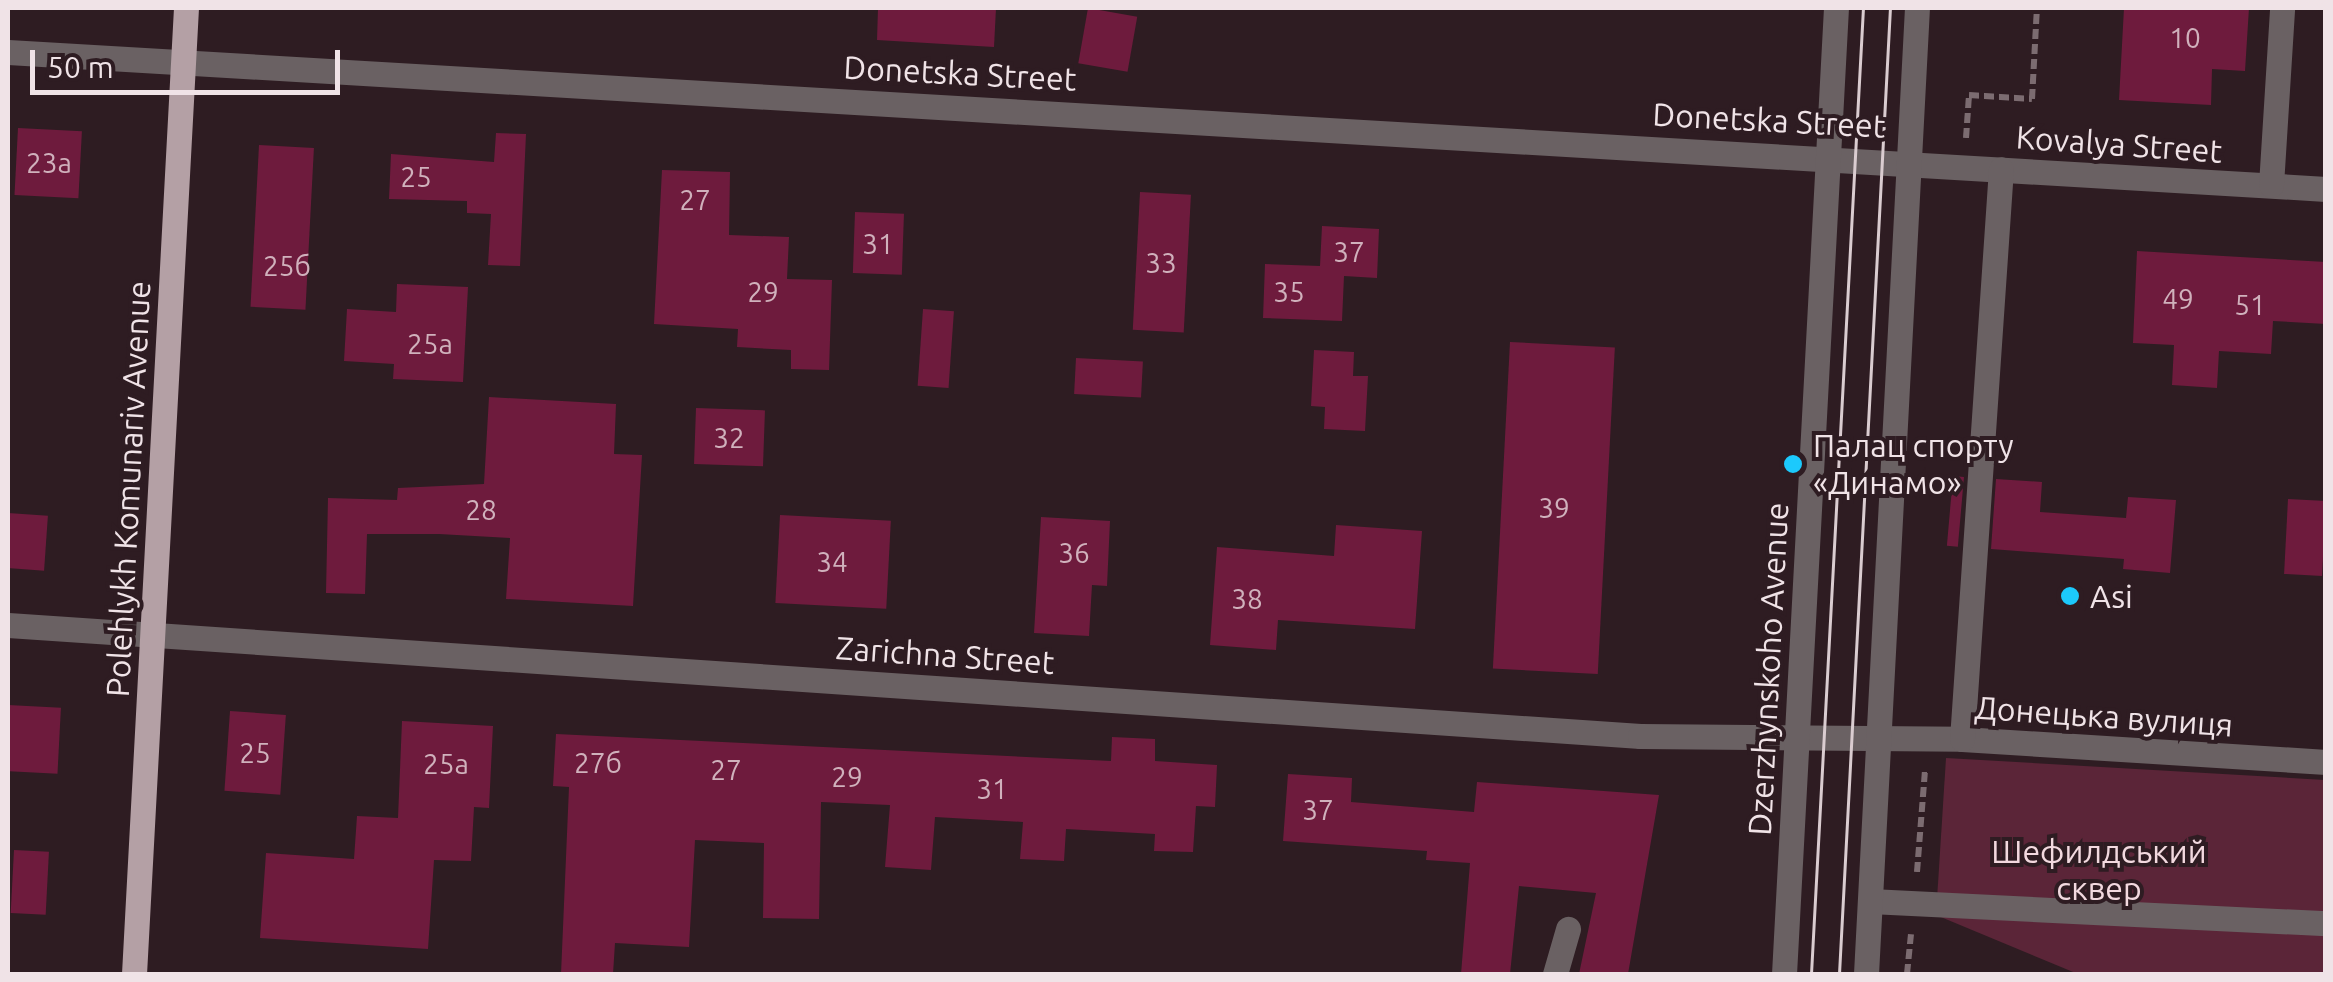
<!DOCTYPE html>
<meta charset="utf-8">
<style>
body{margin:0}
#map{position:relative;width:2333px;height:982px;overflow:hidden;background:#2e1c22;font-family:Ubuntu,sans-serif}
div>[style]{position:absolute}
.green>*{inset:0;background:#5b2538}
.building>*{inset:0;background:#6e1b3d;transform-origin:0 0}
.path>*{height:6px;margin-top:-3px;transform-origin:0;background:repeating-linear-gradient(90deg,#7c6c71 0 10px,transparent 0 15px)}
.minor>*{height:25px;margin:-12.5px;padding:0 12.5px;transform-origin:12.5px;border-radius:12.5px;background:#6a6163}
.major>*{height:25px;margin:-12.5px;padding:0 12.5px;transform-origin:12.5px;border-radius:12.5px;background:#b4a0a5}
.tram>*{height:2.5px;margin:-1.25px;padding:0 1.25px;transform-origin:1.25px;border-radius:1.25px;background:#daccd0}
.dots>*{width:28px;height:28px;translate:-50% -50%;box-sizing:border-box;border:5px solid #2e1c22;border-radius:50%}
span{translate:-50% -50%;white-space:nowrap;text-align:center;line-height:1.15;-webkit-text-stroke:8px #2e1c22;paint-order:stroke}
.number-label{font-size:28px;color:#d0b1bc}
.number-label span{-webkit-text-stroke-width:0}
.street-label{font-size:32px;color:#f0e3e7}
.poi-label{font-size:32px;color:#f0e3e7}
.left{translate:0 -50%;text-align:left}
.park-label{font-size:32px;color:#f2d9df}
.frame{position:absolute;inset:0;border:10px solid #f0e3e7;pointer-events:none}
.scale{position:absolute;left:30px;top:50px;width:310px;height:45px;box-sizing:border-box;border:5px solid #f0e3e7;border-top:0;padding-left:12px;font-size:30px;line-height:35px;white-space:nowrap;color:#f0e3e7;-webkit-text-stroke:8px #2e1c22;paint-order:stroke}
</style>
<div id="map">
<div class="green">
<i style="clip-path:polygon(1946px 758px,2325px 780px,2325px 974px,2078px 974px,1936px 915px)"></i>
</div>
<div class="building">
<i style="clip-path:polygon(878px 8px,996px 8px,994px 47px,877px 40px)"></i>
<i style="left:1088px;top:8px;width:50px;height:56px;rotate:10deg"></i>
<i style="clip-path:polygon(2124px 8px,2249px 8px,2245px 71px,2212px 69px,2211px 105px,2119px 100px)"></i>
<i style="left:18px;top:128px;width:64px;height:67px;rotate:3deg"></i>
<i style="clip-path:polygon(496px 133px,526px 134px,520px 266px,488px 265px,491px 214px,467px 213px,467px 201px,389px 199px,391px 154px,494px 162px)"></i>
<i style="left:259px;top:145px;width:55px;height:162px;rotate:3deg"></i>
<i style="clip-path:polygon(662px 170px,730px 172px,729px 235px,789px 237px,787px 279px,832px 280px,829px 370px,791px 369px,791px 350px,737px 347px,738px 329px,654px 324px)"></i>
<i style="left:1140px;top:192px;width:51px;height:138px;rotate:3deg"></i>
<i style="left:855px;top:212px;width:49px;height:61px;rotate:2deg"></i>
<i style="clip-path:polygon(1322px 226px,1379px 229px,1377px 278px,1344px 276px,1342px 321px,1263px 318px,1265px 264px,1320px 266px)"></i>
<i style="clip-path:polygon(2137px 251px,2326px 262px,2326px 324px,2273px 321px,2271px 354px,2219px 351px,2217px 388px,2172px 385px,2174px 345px,2133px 343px)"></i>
<i style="clip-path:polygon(397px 284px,468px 287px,463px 382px,393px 379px,394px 364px,344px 361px,347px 309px,396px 312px)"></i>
<i style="left:923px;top:309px;width:31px;height:77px;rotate:4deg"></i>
<i style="left:1510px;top:342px;width:105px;height:327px;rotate:3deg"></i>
<i style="clip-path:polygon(1314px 350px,1354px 352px,1353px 376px,1368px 376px,1365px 431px,1324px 429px,1325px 407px,1311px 406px)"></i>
<i style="left:1076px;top:358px;width:67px;height:36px;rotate:3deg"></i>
<i style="clip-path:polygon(489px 397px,616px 404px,614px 454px,642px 455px,633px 606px,506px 599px,510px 538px,439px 534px,367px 534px,365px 594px,326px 593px,328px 498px,397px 500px,398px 488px,484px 484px)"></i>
<i style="left:696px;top:408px;width:69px;height:56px;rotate:2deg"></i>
<i style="left:1953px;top:476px;width:11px;height:70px;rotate:5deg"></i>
<i style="clip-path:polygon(1996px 479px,2042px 482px,2040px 512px,2126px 518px,2128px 497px,2176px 500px,2170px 573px,2123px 569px,2124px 559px,1991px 549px)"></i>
<i style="left:2288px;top:499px;width:38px;height:75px;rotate:3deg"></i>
<i style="left:8px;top:513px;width:40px;height:55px;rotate:4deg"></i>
<i style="left:780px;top:515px;width:111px;height:88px;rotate:3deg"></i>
<i style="clip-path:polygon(1041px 517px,1110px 521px,1107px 586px,1092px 585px,1089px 636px,1034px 633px)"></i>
<i style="clip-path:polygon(1336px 525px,1422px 531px,1415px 629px,1278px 620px,1276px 650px,1210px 645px,1217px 547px,1334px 556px)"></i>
<i style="left:8px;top:705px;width:53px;height:66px;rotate:3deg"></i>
<i style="left:230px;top:711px;width:56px;height:80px;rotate:4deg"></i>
<i style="clip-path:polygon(402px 721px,493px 726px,489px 808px,474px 807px,471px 861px,434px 860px,428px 949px,260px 938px,266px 853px,354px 859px,357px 816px,398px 818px)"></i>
<i style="clip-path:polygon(556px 734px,1111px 761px,1112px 737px,1155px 739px,1155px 761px,1217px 765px,1215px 807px,1196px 806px,1193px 852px,1154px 851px,1155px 834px,1066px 829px,1064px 861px,1020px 859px,1023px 822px,935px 817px,931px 870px,885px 867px,890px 805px,821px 802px,819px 919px,763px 918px,764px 843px,695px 840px,689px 947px,615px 943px,613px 974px,561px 974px,569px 787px,553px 786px)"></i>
<i style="clip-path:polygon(1288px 774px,1352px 778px,1351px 802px,1474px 812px,1477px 782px,1659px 795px,1628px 974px,1579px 974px,1596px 893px,1519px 886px,1510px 974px,1461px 974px,1470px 863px,1426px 860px,1427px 851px,1283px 841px)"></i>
<i style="left:14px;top:850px;width:35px;height:63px;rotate:3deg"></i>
</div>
<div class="path">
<i style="left:1966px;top:138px;width:43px;rotate:-86deg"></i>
<i style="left:1969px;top:95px;width:63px;rotate:3.6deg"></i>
<i style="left:2032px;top:99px;width:91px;rotate:-86.9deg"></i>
<i style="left:1917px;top:872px;width:102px;rotate:-85.5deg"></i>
<i style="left:1907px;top:974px;width:40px;rotate:-84.3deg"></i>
</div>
<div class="minor">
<i style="left:8px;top:52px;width:2322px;rotate:3.38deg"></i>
<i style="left:2271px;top:185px;width:177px;rotate:-86.4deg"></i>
<i style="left:8px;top:625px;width:1636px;rotate:3.89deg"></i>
<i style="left:1640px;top:736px;width:322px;rotate:0.5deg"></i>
<i style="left:1962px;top:739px;width:365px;rotate:3.6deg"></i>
<i style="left:1962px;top:739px;width:571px;rotate:-86.09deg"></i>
<i style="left:1870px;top:901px;width:457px;rotate:2.8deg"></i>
<i style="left:1555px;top:974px;width:47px;rotate:-73.9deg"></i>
<i style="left:1784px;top:974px;width:967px;rotate:-86.92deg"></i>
<i style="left:1866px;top:974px;width:967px;rotate:-86.98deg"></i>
</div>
<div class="major">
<i style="left:134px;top:974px;width:967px;rotate:-86.92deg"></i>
</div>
<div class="tram">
<i style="left:1811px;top:974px;width:967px;rotate:-86.92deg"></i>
<i style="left:1839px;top:974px;width:967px;rotate:-86.98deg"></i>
</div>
<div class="dots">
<i style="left:1793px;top:464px;background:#1cc9fc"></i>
<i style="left:2070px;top:596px;background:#1cc9fc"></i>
</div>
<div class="number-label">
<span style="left:2185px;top:38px">10</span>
<span style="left:49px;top:163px">23а</span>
<span style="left:416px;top:177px">25</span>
<span style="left:695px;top:200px">27</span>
<span style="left:878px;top:244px">31</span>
<span style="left:1349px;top:252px">37</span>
<span style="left:1161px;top:263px">33</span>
<span style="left:287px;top:266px">25б</span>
<span style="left:763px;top:292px">29</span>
<span style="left:1289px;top:292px">35</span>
<span style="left:2178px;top:299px">49</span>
<span style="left:2250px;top:305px">51</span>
<span style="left:430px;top:344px">25а</span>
<span style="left:729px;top:438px">32</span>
<span style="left:1554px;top:508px">39</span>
<span style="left:481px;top:510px">28</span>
<span style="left:1074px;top:553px">36</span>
<span style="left:832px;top:562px">34</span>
<span style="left:1247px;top:599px">38</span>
<span style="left:255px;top:753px">25</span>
<span style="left:598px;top:763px">27б</span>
<span style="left:446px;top:764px">25а</span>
<span style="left:726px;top:770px">27</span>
<span style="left:847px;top:777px">29</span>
<span style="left:992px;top:789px">31</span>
<span style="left:1318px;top:810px">37</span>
</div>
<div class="street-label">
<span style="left:960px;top:73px;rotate:3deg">Donetska Street</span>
<span style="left:1769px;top:120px;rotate:3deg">Donetska Street</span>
<span style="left:2119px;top:144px;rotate:4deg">Kovalya Street</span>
<span style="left:128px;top:489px;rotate:-87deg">Polehlykh Komunariv Avenue</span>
<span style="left:945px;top:655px;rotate:4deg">Zarichna Street</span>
<span style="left:1768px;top:669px;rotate:-87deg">Dzerzhynskoho Avenue</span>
<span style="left:2104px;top:716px;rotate:4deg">Донецька вулиця</span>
</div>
<div class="poi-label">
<span class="left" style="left:1813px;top:464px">Палац спорту<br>«Динамо»</span>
<span class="left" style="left:2090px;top:596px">Asi</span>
</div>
<div class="park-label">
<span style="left:2099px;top:870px">Шефилдський<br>сквер</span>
</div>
<div class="frame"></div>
<div class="scale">50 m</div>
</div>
